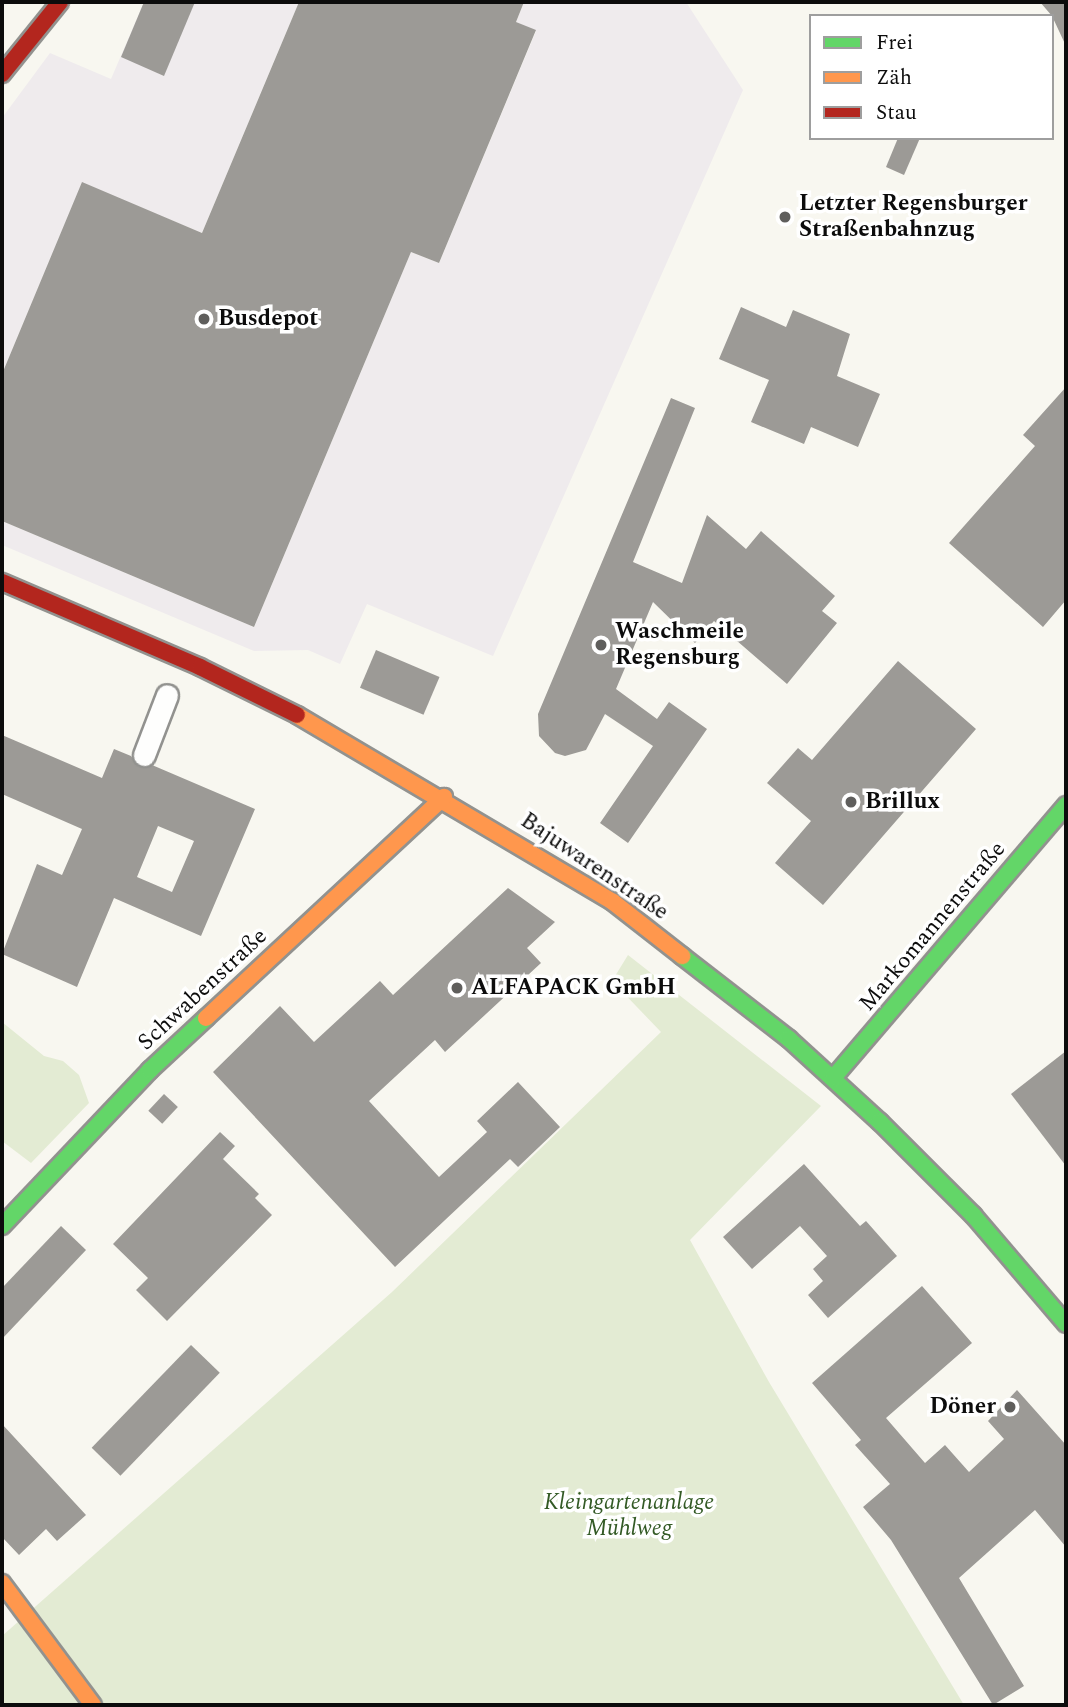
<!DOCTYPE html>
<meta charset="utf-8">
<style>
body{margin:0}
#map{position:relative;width:1068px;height:1707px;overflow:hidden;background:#f8f7f0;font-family:Spectral,serif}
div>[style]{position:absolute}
.industrial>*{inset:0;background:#efebed}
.green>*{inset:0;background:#e3ebd3}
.building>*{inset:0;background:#9c9a96;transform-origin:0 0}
.roads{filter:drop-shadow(2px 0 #92928f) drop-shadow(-2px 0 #92928f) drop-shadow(0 2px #92928f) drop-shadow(0 -2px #92928f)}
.street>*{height:21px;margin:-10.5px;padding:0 10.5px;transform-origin:10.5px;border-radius:10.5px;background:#fefefd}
.fast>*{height:16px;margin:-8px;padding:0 8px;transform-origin:8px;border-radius:8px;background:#63d668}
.slow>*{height:16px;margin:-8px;padding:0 8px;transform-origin:8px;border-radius:8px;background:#ff974d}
.jam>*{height:16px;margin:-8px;padding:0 8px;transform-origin:8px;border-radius:8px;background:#b3261e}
.dots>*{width:19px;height:19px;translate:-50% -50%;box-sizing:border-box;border:4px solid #fff;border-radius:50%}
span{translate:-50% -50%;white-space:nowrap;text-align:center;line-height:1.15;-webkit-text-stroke:7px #fff;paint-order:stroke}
.poi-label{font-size:23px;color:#0c0c0c;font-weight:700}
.left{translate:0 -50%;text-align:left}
.right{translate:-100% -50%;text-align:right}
.street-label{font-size:23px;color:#0c0c0c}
.park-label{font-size:23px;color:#335a25;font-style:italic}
.frame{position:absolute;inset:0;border:4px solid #0c0c0c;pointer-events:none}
.legend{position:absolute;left:809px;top:14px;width:245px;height:126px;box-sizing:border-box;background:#fff;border:2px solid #9e9e9e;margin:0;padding:9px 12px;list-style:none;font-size:21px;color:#0c0c0c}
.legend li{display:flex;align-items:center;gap:14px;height:35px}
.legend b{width:35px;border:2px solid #9e9e9e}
</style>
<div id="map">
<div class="industrial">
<i style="clip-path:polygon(144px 2px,299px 2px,202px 233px,82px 183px,2px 374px,2px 118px,50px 53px,111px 79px)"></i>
<i style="clip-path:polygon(524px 2px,686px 2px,743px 90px,493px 656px,367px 604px,340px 664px,308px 650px,254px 651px,2px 545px,2px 521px,254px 627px,411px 252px,439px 263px,536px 31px,516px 22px)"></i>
</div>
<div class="green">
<i style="clip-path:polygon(628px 955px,821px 1106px,690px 1240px,769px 1382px,964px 1705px,2px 1705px,2px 1636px,392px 1292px,661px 1032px,612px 981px)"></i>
<i style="clip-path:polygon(2px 1022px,44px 1056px,63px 1061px,79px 1075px,89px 1103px,31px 1163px,2px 1141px)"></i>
</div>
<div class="building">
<i style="clip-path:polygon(144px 2px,195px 2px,164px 76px,121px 57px)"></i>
<i style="clip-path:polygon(299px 2px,524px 2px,516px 22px,536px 30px,439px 263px,411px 252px,254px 627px,2px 521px,2px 374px,82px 182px,202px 233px)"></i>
<i style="clip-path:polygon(1040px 2px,1066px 2px,1066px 46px,1052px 16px)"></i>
<i style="clip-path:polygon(898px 138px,920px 138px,904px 175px,886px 167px)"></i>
<i style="clip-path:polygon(741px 307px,786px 327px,793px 310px,850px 334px,837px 376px,880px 394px,858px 447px,811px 427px,804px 444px,751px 422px,769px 380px,719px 359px)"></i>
<i style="clip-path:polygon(1066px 387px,1066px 600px,1043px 627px,949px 543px,1035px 446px,1023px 435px)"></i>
<i style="clip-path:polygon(671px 398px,695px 408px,633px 562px,682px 583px,707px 515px,746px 549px,761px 531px,835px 596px,822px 611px,837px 623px,787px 684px,714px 621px,695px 643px,653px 602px,616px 689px,657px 719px,669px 702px,707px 729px,628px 843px,600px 823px,653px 746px,605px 714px,586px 750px,565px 756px,555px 753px,539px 736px,538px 714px)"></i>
<i style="left:376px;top:650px;width:69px;height:41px;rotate:23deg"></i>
<i style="clip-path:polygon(898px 661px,976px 729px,823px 905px,775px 863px,811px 821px,767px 783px,798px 748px,812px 760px)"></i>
<i style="clip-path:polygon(evenodd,2px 735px,102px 778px,114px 749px,131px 756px,139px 767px,152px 765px,255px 809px,201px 936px,114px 898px,77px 987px,2px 954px,37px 864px,62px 875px,82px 829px,2px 794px,2px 735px,158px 826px,194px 841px,172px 892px,137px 877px,158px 826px)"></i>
<i style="clip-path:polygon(508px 888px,555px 922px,527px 948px,541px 963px,445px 1052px,435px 1040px,369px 1101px,439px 1177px,487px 1132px,477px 1121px,518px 1082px,560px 1127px,518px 1167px,510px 1159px,395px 1267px,213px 1072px,280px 1006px,314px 1042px,380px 981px,393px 995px)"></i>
<i style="clip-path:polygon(1066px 1051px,1066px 1166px,1011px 1094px)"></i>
<i style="left:164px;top:1094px;width:19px;height:23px;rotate:43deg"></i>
<i style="clip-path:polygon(220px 1132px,235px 1146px,223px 1159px,259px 1194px,255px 1198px,272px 1215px,167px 1321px,136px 1290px,148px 1278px,113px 1244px)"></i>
<i style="clip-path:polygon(804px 1164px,860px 1226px,866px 1221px,897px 1256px,828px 1318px,808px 1295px,823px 1281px,813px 1269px,827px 1256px,800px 1226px,752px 1269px,723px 1237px)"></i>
<i style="clip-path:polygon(61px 1226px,86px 1250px,2px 1339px,2px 1288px)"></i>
<i style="clip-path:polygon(922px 1286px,972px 1343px,886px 1418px,925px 1463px,945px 1445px,969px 1472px,1004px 1439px,988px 1421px,1017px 1390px,1066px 1445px,1066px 1547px,1035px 1510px,959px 1578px,1024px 1686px,993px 1705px,891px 1540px,863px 1507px,890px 1484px,855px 1445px,861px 1440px,812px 1383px)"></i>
<i style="left:191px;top:1345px;width:40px;height:143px;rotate:44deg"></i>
<i style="clip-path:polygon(2px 1424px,86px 1515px,57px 1541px,46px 1529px,19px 1555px,2px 1537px)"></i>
</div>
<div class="roads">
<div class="street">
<i style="left:144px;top:755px;width:64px;rotate:-69deg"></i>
</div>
<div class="fast">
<i style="left:682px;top:956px;width:135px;rotate:37.8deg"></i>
<i style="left:789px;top:1039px;width:123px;rotate:42.4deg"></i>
<i style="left:880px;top:1122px;width:132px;rotate:45deg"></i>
<i style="left:973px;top:1215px;width:143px;rotate:49.5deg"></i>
<i style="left:833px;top:1078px;width:359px;rotate:-49.5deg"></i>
<i style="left:2px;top:1226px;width:215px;rotate:-46.5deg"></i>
<i style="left:150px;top:1070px;width:76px;rotate:-42.9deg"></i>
</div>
<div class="slow">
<i style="left:297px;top:715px;width:367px;rotate:30.6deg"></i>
<i style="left:613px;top:902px;width:88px;rotate:38deg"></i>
<i style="left:206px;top:1018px;width:325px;rotate:-42.9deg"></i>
<i style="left:2px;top:1583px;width:152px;rotate:53.3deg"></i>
</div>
<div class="jam">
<i style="left:2px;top:74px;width:92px;rotate:-51.1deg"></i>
<i style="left:2px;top:582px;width:215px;rotate:23.2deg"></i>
<i style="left:200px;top:667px;width:108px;rotate:26.3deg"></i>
</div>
</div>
<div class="dots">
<i style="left:785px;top:217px;background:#5f5e5c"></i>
<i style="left:204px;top:319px;background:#5f5e5c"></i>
<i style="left:601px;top:645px;background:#5f5e5c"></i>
<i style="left:851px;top:802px;background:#5f5e5c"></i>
<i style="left:457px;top:988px;background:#5f5e5c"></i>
<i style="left:1010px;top:1407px;background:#5f5e5c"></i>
</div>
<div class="poi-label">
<span class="left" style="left:799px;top:217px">Letzter Regensburger<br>Straßenbahnzug</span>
<span class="left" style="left:218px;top:319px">Busdepot</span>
<span class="left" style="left:615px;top:645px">Waschmeile<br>Regensburg</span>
<span class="left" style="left:865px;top:802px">Brillux</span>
<span class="left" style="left:471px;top:988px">ALFAPACK GmbH</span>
<span class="right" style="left:996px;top:1407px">Döner</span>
</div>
<div class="street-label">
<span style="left:594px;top:867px;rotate:34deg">Bajuwarenstraße</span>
<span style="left:933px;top:927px;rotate:-50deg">Markomannenstraße</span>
<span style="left:203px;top:990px;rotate:-43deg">Schwabenstraße</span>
</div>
<div class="park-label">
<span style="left:629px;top:1516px">Kleingartenanlage<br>Mühlweg</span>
</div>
<div class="frame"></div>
<ul class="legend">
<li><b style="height:9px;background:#63d668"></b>Frei</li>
<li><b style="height:9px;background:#ff974d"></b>Zäh</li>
<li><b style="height:9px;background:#b3261e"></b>Stau</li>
</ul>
</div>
